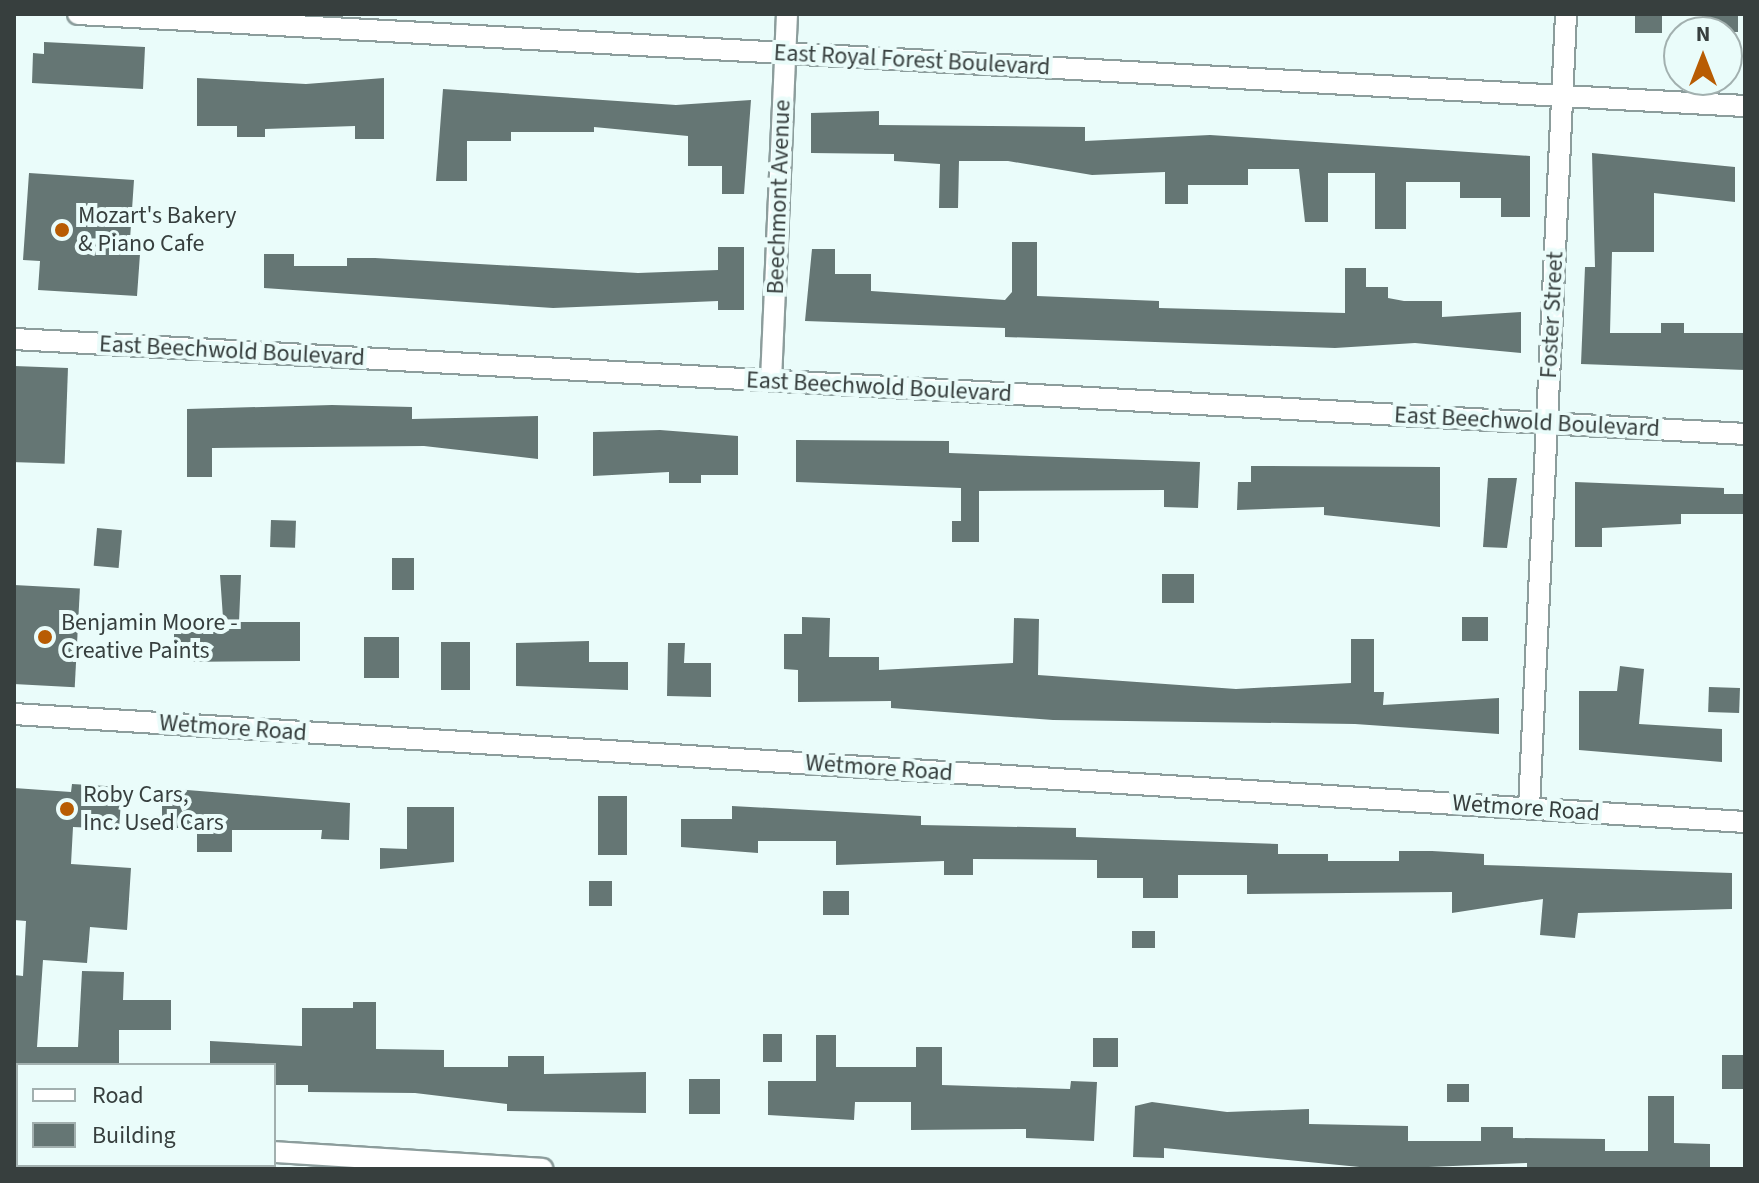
<!DOCTYPE html>
<style>
body{margin:0}
#map{position:relative;width:1759px;height:1183px;overflow:hidden;background:#eafcfa;font-family:"Source Sans 3",sans-serif}
div>[style]{position:absolute}
.building>*{inset:0;background:#657674;transform-origin:0 0}
.roads{filter:drop-shadow(2px 0 #8c9d9c) drop-shadow(-2px 0 #8c9d9c) drop-shadow(0 2px #8c9d9c) drop-shadow(0 -2px #8c9d9c)}
.minor>*{height:20px;margin:-10px;padding:0 10px;transform-origin:10px;border-radius:10px;background:#fff}
.dots>*{width:22px;height:22px;translate:-50% -50%;box-sizing:border-box;border:4px solid #eafcfa;border-radius:50%}
span{translate:-50% -50%;white-space:nowrap;text-align:center;line-height:1.15;-webkit-text-stroke:8px #eafcfa;paint-order:stroke}
.street-label{font-size:24px;color:#373f3e}
.poi-label{font-size:24px;color:#373f3e}
.left{translate:0 -50%;text-align:left}
.frame{position:absolute;inset:0;border:16px solid #373f3e;pointer-events:none}
.legend{position:absolute;left:16px;top:1063px;width:260px;height:104px;box-sizing:border-box;background:#eafcfa;border:2px solid #a2b0af;margin:0;padding:10px 14px;list-style:none;font-size:24px;color:#373f3e}
.legend li{display:flex;align-items:center;gap:16px;height:40px}
.legend b{width:40px;border:2px solid #a2b0af}
.north{position:absolute;left:1663px;top:16px;width:80px;height:80px;box-sizing:border-box;background:#eafcfa;border:2px solid #a2b0af;border-radius:50%;rotate:0deg;font-size:22px;font-weight:700;line-height:32px;text-align:center;color:#373f3e}
.north::after{content:'';display:block;margin:auto;width:28px;height:36px;background:#b85c03;clip-path:polygon(50% 0,100% 100%,50% 72%,0 100%)}
</style>
<div id="map">
<div class="building">
<i style="left:1635px;top:14px;width:27px;height:19px"></i>
<i style="left:1702px;top:14px;width:36px;height:18px"></i>
<i style="clip-path:polygon(44px 42px,145px 47px,143px 89px,32px 83px,33px 53px,44px 54px)"></i>
<i style="clip-path:polygon(197px 78px,306px 84px,384px 78px,384px 139px,355px 139px,355px 126px,265px 129px,265px 137px,237px 137px,237px 126px,197px 126px)"></i>
<i style="clip-path:polygon(443px 89px,676px 105px,751px 100px,744px 194px,722px 194px,722px 166px,688px 166px,688px 136px,594px 127px,594px 132px,511px 132px,511px 141px,467px 141px,467px 181px,436px 181px)"></i>
<i style="clip-path:polygon(879px 111px,879px 125px,1085px 127px,1085px 141px,1210px 135px,1530px 156px,1530px 217px,1501px 217px,1501px 198px,1460px 198px,1460px 182px,1406px 182px,1406px 229px,1375px 229px,1375px 173px,1328px 173px,1328px 222px,1305px 222px,1299px 169px,1248px 169px,1248px 185px,1188px 185px,1188px 204px,1165px 204px,1165px 172px,1092px 175px,1008px 161px,959px 161px,958px 208px,939px 208px,940px 164px,894px 161px,894px 154px,811px 153px,811px 113px)"></i>
<i style="clip-path:polygon(1592px 153px,1735px 167px,1735px 202px,1654px 193px,1654px 252px,1612px 252px,1610px 333px,1661px 333px,1661px 323px,1684px 323px,1684px 333px,1745px 333px,1745px 370px,1581px 364px,1585px 267px,1595px 267px)"></i>
<i style="clip-path:polygon(29px 173px,134px 180px,129px 254px,140px 254px,137px 296px,38px 290px,40px 261px,23px 260px)"></i>
<i style="clip-path:polygon(1012px 242px,1037px 242px,1037px 296px,1159px 301px,1159px 308px,1345px 313px,1345px 268px,1366px 268px,1366px 287px,1388px 287px,1388px 298px,1404px 301px,1442px 301px,1442px 317px,1521px 312px,1521px 353px,1415px 343px,1335px 348px,1005px 337px,1005px 328px,805px 321px,812px 249px,835px 249px,835px 274px,871px 274px,871px 291px,1005px 300px,1012px 292px)"></i>
<i style="clip-path:polygon(718px 247px,744px 247px,744px 310px,718px 310px,718px 301px,553px 308px,264px 288px,264px 254px,294px 254px,294px 266px,347px 266px,347px 258px,375px 258px,638px 273px,718px 270px)"></i>
<i style="left:14px;top:366px;width:54px;height:96px;rotate:2deg"></i>
<i style="clip-path:polygon(332px 405px,412px 407px,412px 419px,538px 416px,538px 459px,424px 446px,212px 448px,212px 477px,187px 477px,187px 409px)"></i>
<i style="clip-path:polygon(660px 430px,738px 436px,738px 475px,701px 475px,701px 483px,669px 483px,669px 472px,593px 476px,593px 432px)"></i>
<i style="clip-path:polygon(796px 440px,949px 441px,949px 453px,1200px 462px,1198px 508px,1164px 507px,1164px 490px,979px 491px,979px 542px,952px 542px,952px 521px,961px 521px,961px 488px,796px 482px)"></i>
<i style="clip-path:polygon(1251px 466px,1440px 467px,1440px 527px,1324px 515px,1324px 507px,1237px 510px,1238px 482px,1251px 482px)"></i>
<i style="clip-path:polygon(1488px 478px,1517px 478px,1507px 548px,1483px 547px)"></i>
<i style="clip-path:polygon(1575px 482px,1724px 488px,1724px 494px,1745px 494px,1745px 514px,1681px 514px,1681px 524px,1602px 528px,1602px 547px,1575px 547px)"></i>
<i style="left:271px;top:520px;width:25px;height:27px;rotate:2deg"></i>
<i style="left:97px;top:528px;width:25px;height:38px;rotate:5deg"></i>
<i style="left:392px;top:558px;width:22px;height:32px"></i>
<i style="left:1162px;top:574px;width:32px;height:29px"></i>
<i style="clip-path:polygon(220px 575px,241px 575px,239px 622px,300px 622px,300px 661px,174px 662px,174px 632px,224px 632px)"></i>
<i style="left:14px;top:585px;width:66px;height:99px;rotate:3deg"></i>
<i style="clip-path:polygon(802px 617px,830px 618px,829px 657px,879px 657px,879px 670px,1013px 663px,1014px 618px,1039px 619px,1038px 675px,1236px 689px,1351px 683px,1351px 639px,1374px 639px,1374px 692px,1384px 692px,1383px 705px,1499px 698px,1499px 734px,1355px 724px,1053px 720px,891px 708px,891px 701px,798px 702px,798px 670px,784px 669px,784px 634px,802px 634px)"></i>
<i style="left:1462px;top:617px;width:26px;height:24px"></i>
<i style="left:364px;top:637px;width:35px;height:41px"></i>
<i style="clip-path:polygon(589px 641px,589px 662px,628px 662px,628px 690px,516px 686px,516px 643px)"></i>
<i style="left:441px;top:642px;width:29px;height:48px"></i>
<i style="clip-path:polygon(668px 643px,685px 643px,684px 663px,711px 663px,711px 697px,667px 696px)"></i>
<i style="clip-path:polygon(1620px 666px,1644px 669px,1639px 724px,1722px 729px,1722px 762px,1579px 750px,1579px 691px,1617px 691px)"></i>
<i style="left:1709px;top:687px;width:31px;height:25px;rotate:2deg"></i>
<i style="clip-path:polygon(72px 784px,122px 787px,119px 829px,73px 827px,71px 864px,131px 868px,127px 930px,90px 927px,87px 963px,43px 960px,37px 1047px,78px 1047px,82px 971px,124px 972px,123px 1000px,171px 1000px,171px 1030px,119px 1030px,119px 1065px,14px 1065px,14px 975px,23px 976px,26px 921px,14px 920px,14px 788px,71px 792px)"></i>
<i style="clip-path:polygon(162px 788px,350px 803px,349px 840px,321px 839px,322px 830px,232px 830px,232px 852px,197px 852px,197px 828px,162px 828px)"></i>
<i style="left:598px;top:796px;width:29px;height:59px"></i>
<i style="clip-path:polygon(732px 806px,921px 816px,921px 825px,1076px 828px,1076px 837px,1278px 844px,1278px 854px,1328px 854px,1328px 861px,1399px 861px,1399px 851px,1432px 851px,1484px 854px,1484px 865px,1732px 873px,1732px 909px,1578px 913px,1575px 938px,1540px 935px,1543px 899px,1452px 913px,1452px 892px,1247px 894px,1247px 875px,1178px 875px,1178px 898px,1143px 898px,1143px 878px,1097px 878px,1097px 860px,973px 859px,973px 875px,944px 875px,944px 861px,836px 865px,836px 841px,758px 841px,758px 853px,681px 847px,681px 819px,732px 819px)"></i>
<i style="clip-path:polygon(407px 807px,454px 807px,454px 862px,380px 869px,380px 848px,407px 849px)"></i>
<i style="left:589px;top:881px;width:23px;height:25px"></i>
<i style="left:823px;top:891px;width:26px;height:24px"></i>
<i style="left:1132px;top:931px;width:23px;height:17px"></i>
<i style="clip-path:polygon(353px 1002px,376px 1002px,376px 1049px,444px 1050px,444px 1067px,508px 1067px,508px 1056px,544px 1056px,544px 1074px,646px 1072px,646px 1113px,507px 1111px,507px 1104px,415px 1093px,308px 1092px,308px 1085px,274px 1085px,274px 1065px,210px 1065px,210px 1041px,302px 1046px,302px 1008px,353px 1008px)"></i>
<i style="left:763px;top:1034px;width:19px;height:28px"></i>
<i style="clip-path:polygon(816px 1035px,836px 1035px,836px 1067px,916px 1067px,916px 1047px,942px 1047px,942px 1085px,1070px 1089px,1071px 1081px,1097px 1082px,1094px 1141px,1026px 1138px,1026px 1129px,911px 1130px,911px 1102px,855px 1102px,854px 1120px,768px 1115px,768px 1081px,816px 1081px)"></i>
<i style="left:1093px;top:1038px;width:25px;height:29px"></i>
<i style="left:1722px;top:1055px;width:23px;height:34px"></i>
<i style="left:689px;top:1079px;width:31px;height:35px"></i>
<i style="left:1447px;top:1084px;width:22px;height:18px"></i>
<i style="clip-path:polygon(1648px 1096px,1674px 1096px,1674px 1143px,1710px 1144px,1710px 1169px,1527px 1169px,1527px 1163px,1380px 1169px,1164px 1148px,1164px 1158px,1133px 1157px,1135px 1106px,1152px 1102px,1227px 1112px,1309px 1109px,1309px 1124px,1408px 1126px,1408px 1141px,1481px 1141px,1481px 1127px,1513px 1127px,1513px 1138px,1605px 1139px,1605px 1151px,1648px 1151px)"></i>
</div>
<div class="roads">
<div class="minor">
<i style="left:78px;top:14px;width:1670px;rotate:3.16deg"></i>
<i style="left:14px;top:339px;width:1734px;rotate:3.14deg"></i>
<i style="left:771px;top:380px;width:366px;rotate:-87.5deg"></i>
<i style="left:14px;top:714px;width:1734px;rotate:3.57deg"></i>
<i style="left:1529px;top:808px;width:795px;rotate:-87.33deg"></i>
<i style="left:14px;top:1135px;width:4px"></i>
<i style="left:274px;top:1152px;width:269px;rotate:3.6deg"></i>
</div>
</div>
<div class="dots">
<i style="left:62px;top:230px;background:#b85c03"></i>
<i style="left:45px;top:637px;background:#b85c03"></i>
<i style="left:67px;top:809px;background:#b85c03"></i>
</div>
<div class="street-label">
<span style="left:912px;top:60px;rotate:3deg">East Royal Forest Boulevard</span>
<span style="left:779px;top:197px;rotate:-88deg">Beechmont Avenue</span>
<span style="left:1552px;top:315px;rotate:-87deg">Foster Street</span>
<span style="left:232px;top:351px;rotate:3deg">East Beechwold Boulevard</span>
<span style="left:879px;top:387px;rotate:3deg">East Beechwold Boulevard</span>
<span style="left:1527px;top:422px;rotate:3deg">East Beechwold Boulevard</span>
<span style="left:233px;top:728px;rotate:4deg">Wetmore Road</span>
<span style="left:879px;top:768px;rotate:4deg">Wetmore Road</span>
<span style="left:1526px;top:808px;rotate:4deg">Wetmore Road</span>
</div>
<div class="poi-label">
<span class="left" style="left:78px;top:230px">Mozart's Bakery<br>&amp; Piano Cafe</span>
<span class="left" style="left:61px;top:637px">Benjamin Moore -<br>Creative Paints</span>
<span class="left" style="left:83px;top:809px">Roby Cars,<br>Inc. Used Cars</span>
</div>
<div class="frame"></div>
<ul class="legend">
<li><b style="height:10px;background:#fff"></b>Road</li>
<li><b style="height:22px;background:#657674"></b>Building</li>
</ul>
<div class="north">N</div>
</div>
